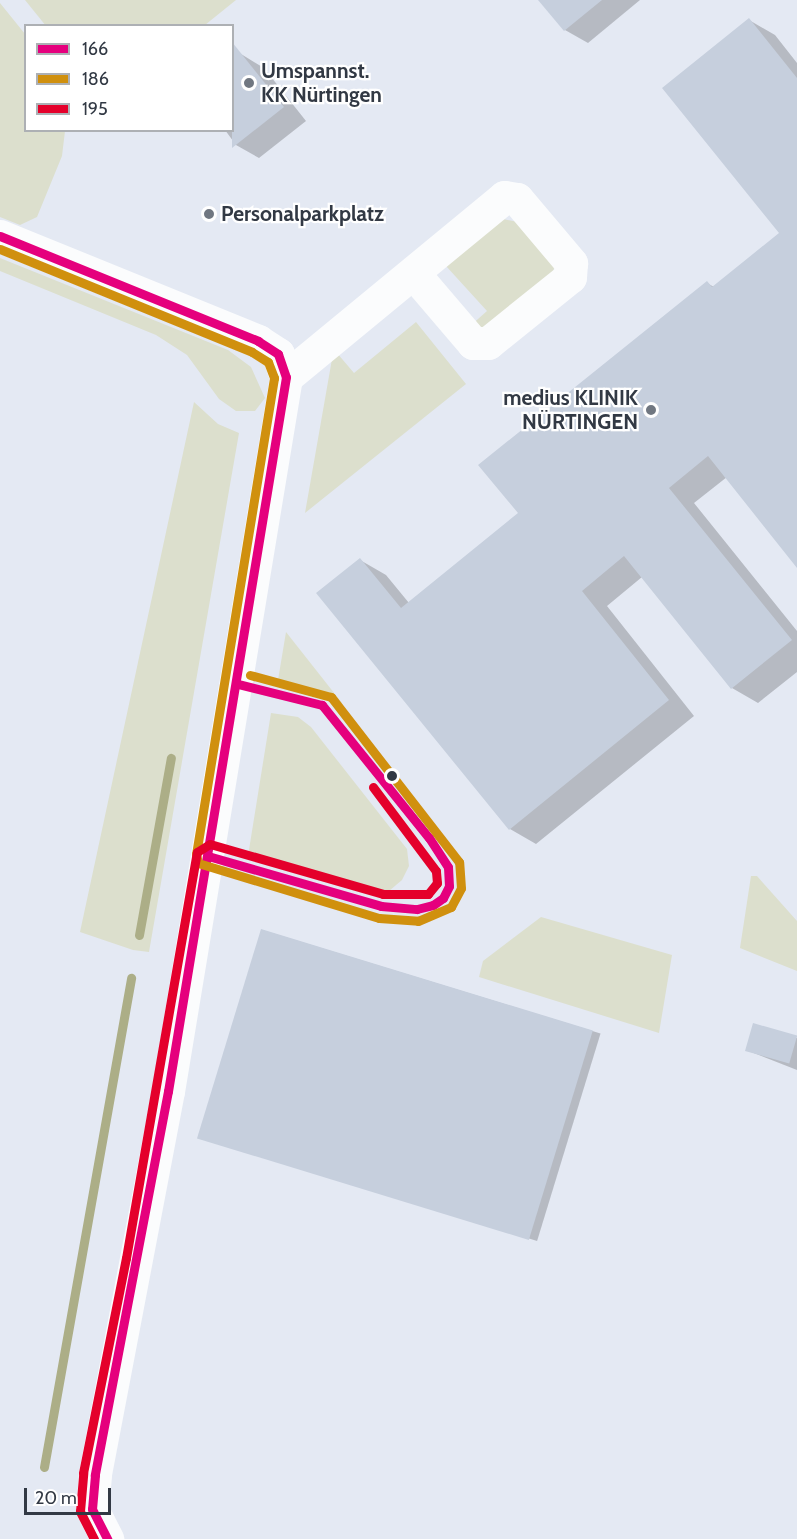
<!DOCTYPE html>
<meta charset="utf-8">
<style>
body{margin:0}
#map{position:relative;width:797px;height:1539px;overflow:hidden;background:#e4e9f3;font-family:Cabin,sans-serif}
div>[style]{position:absolute}
.green>*{inset:0;background:#dcdfcd}
.shadow>*{inset:0;background:#0003;transform-origin:0 0}
.stream>*{height:9px;margin:-4.5px;padding:0 4.5px;transform-origin:4.5px;border-radius:4.5px;background:#acae87}
.building>*{inset:0;background:#c6cfdd;transform-origin:0 0}
.street>*{height:33px;margin:-16.5px;padding:0 16.5px;transform-origin:16.5px;border-radius:16.5px;background:#fbfcfd}
.bus-1>*{height:9px;margin:-4.5px;padding:0 4.5px;transform-origin:4.5px;border-radius:4.5px;background:#e5007d}
.bus-2>*{height:9px;margin:-4.5px;padding:0 4.5px;transform-origin:4.5px;border-radius:4.5px;background:#d0900e}
.bus-3>*{height:9px;margin:-4.5px;padding:0 4.5px;transform-origin:4.5px;border-radius:4.5px;background:#e4002b}
.dots>*{width:16px;height:16px;translate:-50% -50%;box-sizing:border-box;border:3px solid #fff;border-radius:50%}
span{translate:-50% -50%;white-space:nowrap;text-align:center;line-height:1.15;-webkit-text-stroke:4.5px #fff;paint-order:stroke}
.poi-label{font-size:21px;color:#323944;font-weight:700}
.left{translate:0 -50%;text-align:left}
.right{translate:-100% -50%;text-align:right}
.legend{position:absolute;left:24px;top:24px;width:210px;height:108px;box-sizing:border-box;background:#fff;border:2px solid #adb0b4;margin:0;padding:8px 10px;list-style:none;font-size:18px;color:#323944}
.legend li{display:flex;align-items:center;gap:12px;height:30px}
.legend b{width:30px;border:2px solid #adb0b4}
.scale{position:absolute;left:24px;top:1488px;width:87px;height:27px;box-sizing:border-box;border:3px solid #323944;border-top:0;padding-left:8px;font-size:18px;line-height:21px;white-space:nowrap;color:#323944;-webkit-text-stroke:4px #fff;paint-order:stroke}
</style>
<div id="map">
<div class="green">
<i style="clip-path:polygon(25px 0,236px 0,205px 25px,46px 26px)"></i>
<i style="clip-path:polygon(0 3px,25px 34px,26px 130px,65px 131px,62px 156px,37px 217px,20px 225px,0 217px)"></i>
<i style="clip-path:polygon(503px 219px,523px 223px,555px 263px,551px 282px,488px 332px,469px 327px,487px 311px,446px 266px)"></i>
<i style="clip-path:polygon(0 258px,228px 350px,251px 367px,265px 398px,255px 411px,236px 411px,219px 399px,187px 355px,156px 335px,0 271px)"></i>
<i style="clip-path:polygon(416px 322px,466px 384px,305px 513px,332px 359px,337px 353px,354px 373px)"></i>
<i style="clip-path:polygon(194px 402px,218px 424px,239px 433px,149px 952px,133px 950px,80px 932px)"></i>
<i style="clip-path:polygon(286px 632px,342px 703px,277px 686px)"></i>
<i style="clip-path:polygon(271px 713px,298px 717px,311px 727px,407px 849px,409px 866px,402px 880px,389px 891px,374px 895px,248px 856px)"></i>
<i style="clip-path:polygon(751px 876px,757px 876px,797px 921px,797px 971px,740px 948px)"></i>
<i style="clip-path:polygon(541px 917px,672px 955px,659px 1033px,479px 977px,483px 961px)"></i>
</div>
<div class="shadow">
<i style="clip-path:polygon(540px 0,640px 0,588px 43px,565px 30px)"></i>
<i style="clip-path:polygon(749px 20px,775px 35px,797px 63px,797px 566px,727px 477px,694px 503px,797px 631px,797px 672px,758px 703px,732px 688px,642px 577px,607px 606px,694px 716px,536px 844px,510px 829px,360px 560px,386px 575px,409px 603px,520px 514px,707px 283px,714px 287px,781px 234px)"></i>
<i style="clip-path:polygon(241px 54px,264px 68px,306px 121px,259px 158px,236px 145px,225px 130px,232px 130px)"></i>
<i style="left:262px;top:930px;width:354px;height:217px;rotate:17deg"></i>
<i style="clip-path:polygon(754px 1025px,797px 1038px,797px 1070px,746px 1050px)"></i>
</div>
<div class="stream">
<i style="left:139px;top:935px;width:180px;rotate:-79.8deg"></i>
<i style="left:44px;top:1467px;width:497px;rotate:-79.9deg"></i>
</div>
<div class="building">
<i style="clip-path:polygon(538px 0,602px 0,564px 31px)"></i>
<i style="clip-path:polygon(749px 18px,797px 78px,797px 568px,708px 456px,669px 488px,792px 640px,731px 689px,624px 556px,582px 591px,669px 700px,509px 830px,316px 593px,360px 558px,401px 608px,518px 513px,478px 465px,707px 281px,712px 287px,779px 233px,662px 88px)"></i>
<i style="clip-path:polygon(232px 42px,284px 107px,232px 148px)"></i>
<i style="left:261px;top:929px;width:347px;height:219px;rotate:17deg"></i>
<i style="left:753px;top:1023px;width:46px;height:29px;rotate:16deg"></i>
</div>
<div class="street">
<i style="left:0;top:236px;width:279px;rotate:22.1deg"></i>
<i style="left:258px;top:341px;width:24px;rotate:33deg"></i>
<i style="left:278px;top:354px;width:24px;rotate:71deg"></i>
<i style="left:286px;top:377px;width:724px;rotate:99.38deg"></i>
<i style="left:168px;top:1091px;width:391px;rotate:100.8deg"></i>
<i style="left:95px;top:1475px;width:34px;rotate:95deg"></i>
<i style="left:92px;top:1509px;width:34px;rotate:63deg"></i>
<i style="left:286px;top:377px;width:283px;rotate:-39.5deg"></i>
<i style="left:504px;top:197px;width:13px;rotate:9deg"></i>
<i style="left:517px;top:199px;width:84px;rotate:49.8deg"></i>
<i style="left:571px;top:263px;width:14px;rotate:94deg"></i>
<i style="left:570px;top:277px;width:105px;rotate:141.2deg"></i>
<i style="left:488px;top:343px;width:15px;rotate:180deg"></i>
<i style="left:473px;top:343px;width:91px;rotate:-130.5deg"></i>
</div>
<div class="bus-1">
<i style="left:0;top:236px;width:279px;rotate:22.1deg"></i>
<i style="left:258px;top:341px;width:24px;rotate:33deg"></i>
<i style="left:278px;top:354px;width:24px;rotate:71deg"></i>
<i style="left:286px;top:377px;width:724px;rotate:99.38deg"></i>
<i style="left:168px;top:1091px;width:391px;rotate:100.8deg"></i>
<i style="left:95px;top:1475px;width:34px;rotate:95deg"></i>
<i style="left:92px;top:1509px;width:34px;rotate:63deg"></i>
<i style="left:208px;top:856px;width:180px;rotate:16.1deg"></i>
<i style="left:381px;top:906px;width:36px;rotate:5deg"></i>
<i style="left:417px;top:909px;width:16px;rotate:-14deg"></i>
<i style="left:433px;top:905px;width:12px;rotate:-35deg"></i>
<i style="left:443px;top:898px;width:13px;rotate:-63deg"></i>
<i style="left:449px;top:886px;width:19px;rotate:-93deg"></i>
<i style="left:448px;top:867px;width:35px;rotate:-123deg"></i>
<i style="left:429px;top:838px;width:171px;rotate:-128.8deg"></i>
<i style="left:322px;top:705px;width:87px;rotate:-166deg"></i>
</div>
<div class="bus-2">
<i style="left:0;top:249px;width:272px;rotate:22.2deg"></i>
<i style="left:252px;top:352px;width:19px;rotate:32deg"></i>
<i style="left:268px;top:362px;width:17px;rotate:69deg"></i>
<i style="left:274px;top:378px;width:482px;rotate:99.3deg"></i>
<i style="left:196px;top:854px;width:9px;rotate:77deg"></i>
<i style="left:198px;top:863px;width:189px;rotate:16.9deg"></i>
<i style="left:379px;top:918px;width:39px;rotate:4deg"></i>
<i style="left:418px;top:921px;width:36px;rotate:-23deg"></i>
<i style="left:451px;top:907px;width:21px;rotate:-62deg"></i>
<i style="left:461px;top:888px;width:26px;rotate:-94deg"></i>
<i style="left:459px;top:862px;width:209px;rotate:-127.8deg"></i>
<i style="left:331px;top:697px;width:84px;rotate:-164.8deg"></i>
</div>
<div class="bus-3">
<i style="left:94px;top:1539px;width:31px;rotate:-117deg"></i>
<i style="left:80px;top:1511px;width:38px;rotate:-85deg"></i>
<i style="left:83px;top:1473px;width:219px;rotate:-78.7deg"></i>
<i style="left:126px;top:1258px;width:412px;rotate:-80.1deg"></i>
<i style="left:197px;top:852px;width:15px;rotate:-32deg"></i>
<i style="left:210px;top:844px;width:180px;rotate:16.1deg"></i>
<i style="left:383px;top:894px;width:45px"></i>
<i style="left:428px;top:894px;width:14px;rotate:-51deg"></i>
<i style="left:437px;top:883px;width:12px;rotate:-95deg"></i>
<i style="left:436px;top:871px;width:105px;rotate:-126.9deg"></i>
</div>
<div class="dots">
<i style="left:249px;top:83px;background:#707781"></i>
<i style="left:209px;top:214px;background:#707781"></i>
<i style="left:651px;top:410px;background:#707781"></i>
<i style="left:392px;top:776px;background:#323944"></i>
</div>
<div class="poi-label">
<span class="left" style="left:261px;top:83px">Umspannst.<br>KK Nürtingen</span>
<span class="left" style="left:221px;top:214px">Personalparkplatz</span>
<span class="right" style="left:638px;top:410px">medius KLINIK<br>NÜRTINGEN</span>
</div>
<ul class="legend">
<li><b style="height:8px;background:#e5007d"></b>166</li>
<li><b style="height:8px;background:#d0900e"></b>186</li>
<li><b style="height:8px;background:#e4002b"></b>195</li>
</ul>
<div class="scale">20 m</div>
</div>
